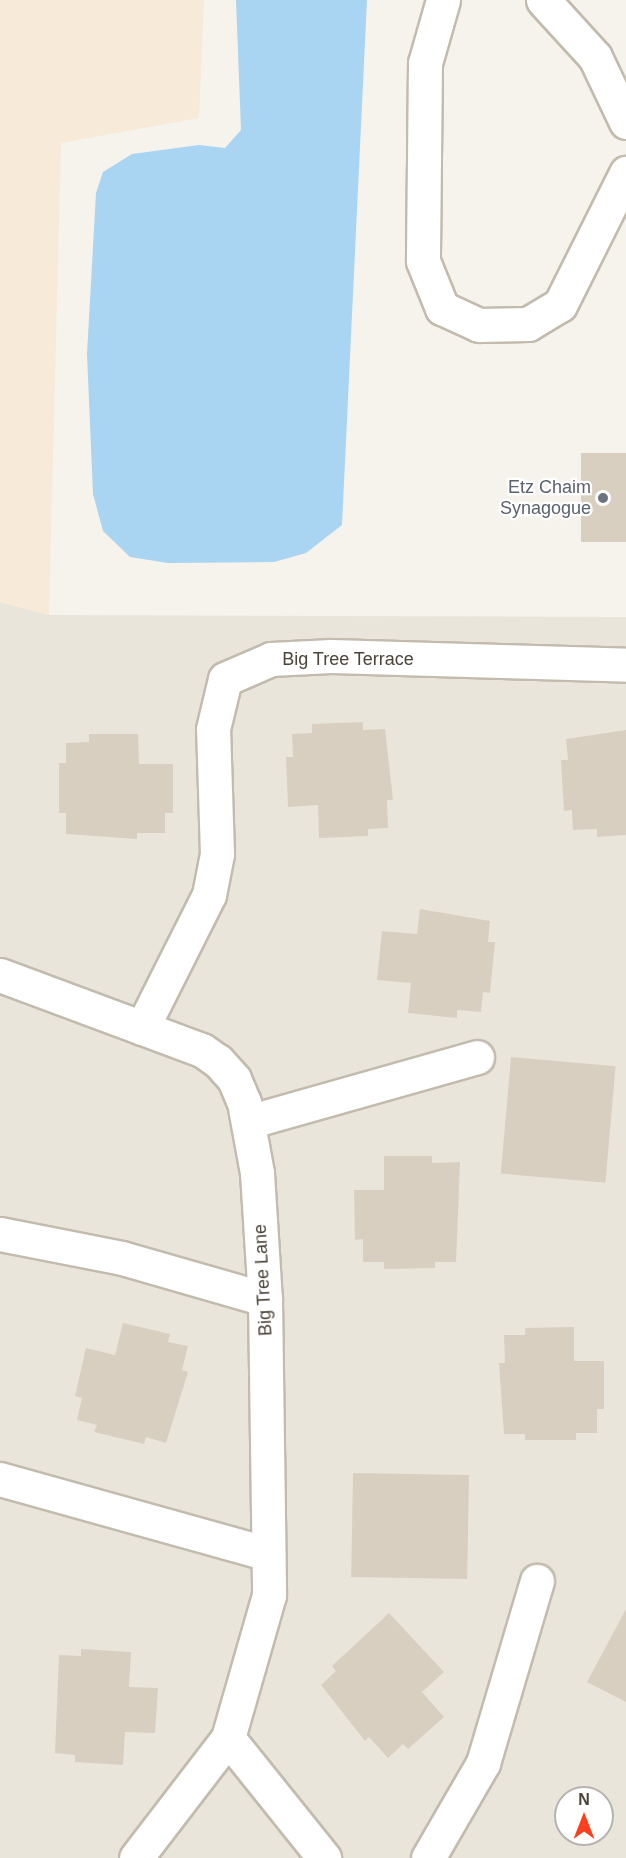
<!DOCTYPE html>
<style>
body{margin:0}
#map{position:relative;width:626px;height:1858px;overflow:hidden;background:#f6f3ec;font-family:Helvetica,sans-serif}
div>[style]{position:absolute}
.residential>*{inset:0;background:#eae5da}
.commercial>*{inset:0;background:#f7ead8}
.water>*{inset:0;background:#a9d4f2}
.building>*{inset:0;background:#d8cfc1;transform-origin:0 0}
.roads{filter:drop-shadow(2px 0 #c2bbae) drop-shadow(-2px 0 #c2bbae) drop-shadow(0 2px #c2bbae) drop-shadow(0 -2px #c2bbae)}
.minor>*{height:33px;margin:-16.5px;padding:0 16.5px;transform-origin:16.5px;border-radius:16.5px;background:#fff}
.dots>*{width:16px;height:16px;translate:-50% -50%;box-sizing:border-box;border:3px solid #fff;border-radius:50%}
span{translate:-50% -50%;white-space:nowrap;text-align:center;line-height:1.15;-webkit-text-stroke:4.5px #fff;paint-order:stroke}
.worship-label{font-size:18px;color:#5b616d}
.right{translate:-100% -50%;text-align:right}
.street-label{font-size:18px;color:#4b4439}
.north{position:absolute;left:554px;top:1786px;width:60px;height:60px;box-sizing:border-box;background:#fff;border:2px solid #b7b4b0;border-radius:50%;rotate:0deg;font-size:16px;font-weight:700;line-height:24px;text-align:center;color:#4b4439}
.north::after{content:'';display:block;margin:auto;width:21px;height:27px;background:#fc3f1d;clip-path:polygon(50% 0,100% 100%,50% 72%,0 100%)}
</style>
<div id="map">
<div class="residential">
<i style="clip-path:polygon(evenodd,0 602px,49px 615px,626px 617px,626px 1858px,0 1858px,0 602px,566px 1798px,602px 1798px,602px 1834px,566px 1834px,566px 1798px)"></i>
</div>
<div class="commercial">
<i style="clip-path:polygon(0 0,204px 0,199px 118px,61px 143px,49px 615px,0 602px)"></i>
</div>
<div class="water">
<i style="clip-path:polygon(236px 0,367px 0,342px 525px,306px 553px,274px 562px,168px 563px,130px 557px,103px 531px,93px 494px,87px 354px,96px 193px,103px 172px,132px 154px,199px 145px,225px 148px,241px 130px)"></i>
</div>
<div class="building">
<i style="left:626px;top:453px;width:89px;height:45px;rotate:90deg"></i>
<i style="clip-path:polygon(363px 722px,363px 730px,385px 729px,393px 800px,387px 800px,388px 828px,368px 829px,368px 836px,319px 838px,318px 805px,288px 807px,286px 757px,293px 757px,292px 734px,312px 733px,312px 724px)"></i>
<i style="clip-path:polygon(626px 730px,626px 835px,597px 837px,597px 829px,573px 830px,572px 810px,564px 811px,561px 760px,568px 760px,566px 739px)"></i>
<i style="clip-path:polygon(89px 734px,138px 734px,139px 764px,173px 764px,173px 813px,165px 813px,165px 833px,137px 833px,137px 839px,66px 834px,66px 813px,59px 813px,59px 763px,66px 763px,66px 743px,89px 742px)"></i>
<i style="clip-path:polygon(420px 909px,490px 921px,488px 942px,495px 942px,490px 993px,483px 992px,481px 1012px,457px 1010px,457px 1018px,408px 1013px,411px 983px,377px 980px,382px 931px,417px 934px)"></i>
<i style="left:511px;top:1057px;width:105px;height:117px;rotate:5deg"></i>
<i style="clip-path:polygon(384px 1156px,432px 1156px,432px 1163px,460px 1162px,456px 1262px,435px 1262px,435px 1268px,384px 1269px,384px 1262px,363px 1262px,363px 1239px,355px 1240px,354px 1190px,384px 1190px)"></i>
<i style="clip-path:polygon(123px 1323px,170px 1334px,168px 1342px,188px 1346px,182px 1370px,188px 1372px,166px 1443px,146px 1437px,144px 1444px,94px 1432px,97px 1425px,77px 1420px,82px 1398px,75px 1396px,86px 1348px,115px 1355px)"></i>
<i style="clip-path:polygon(574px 1327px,574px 1361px,604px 1361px,604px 1409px,597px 1409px,597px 1433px,576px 1433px,576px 1440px,525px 1440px,525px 1434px,504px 1434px,499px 1363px,505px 1363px,504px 1335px,525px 1335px,525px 1328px)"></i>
<i style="left:353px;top:1473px;width:116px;height:104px;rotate:1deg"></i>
<i style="clip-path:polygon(626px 1609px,626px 1702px,587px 1682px)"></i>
<i style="clip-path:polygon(389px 1613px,444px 1672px,422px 1692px,444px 1717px,408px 1749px,403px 1744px,388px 1758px,369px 1737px,365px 1741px,321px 1685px,336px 1671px,332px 1666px)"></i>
<i style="clip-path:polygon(81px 1649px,131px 1652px,129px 1687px,158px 1688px,155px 1733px,125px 1732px,123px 1765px,75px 1762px,75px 1755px,55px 1753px,59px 1655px,81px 1656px)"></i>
</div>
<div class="roads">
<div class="minor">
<i style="left:443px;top:0;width:66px;rotate:105.9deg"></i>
<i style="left:425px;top:63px;width:198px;rotate:90.6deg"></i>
<i style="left:423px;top:261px;width:51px;rotate:68deg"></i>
<i style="left:442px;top:308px;width:41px;rotate:24.7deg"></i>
<i style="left:479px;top:325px;width:49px;rotate:-1.2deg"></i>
<i style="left:528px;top:324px;width:37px;rotate:-31deg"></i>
<i style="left:560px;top:305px;width:148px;rotate:-63.4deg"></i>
<i style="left:543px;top:0;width:77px;rotate:47.6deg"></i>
<i style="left:595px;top:57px;width:72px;rotate:64.5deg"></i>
<i style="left:0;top:975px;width:215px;rotate:20.4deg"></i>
<i style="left:202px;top:1050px;width:19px;rotate:35deg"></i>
<i style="left:218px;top:1061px;width:24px;rotate:48deg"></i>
<i style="left:234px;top:1079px;width:25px;rotate:67deg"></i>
<i style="left:244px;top:1102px;width:72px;rotate:79.6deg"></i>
<i style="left:257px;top:1173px;width:126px;rotate:86.4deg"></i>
<i style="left:265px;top:1299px;width:296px;rotate:89.2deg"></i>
<i style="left:269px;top:1595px;width:149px;rotate:106deg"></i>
<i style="left:228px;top:1738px;width:151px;rotate:127.5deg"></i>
<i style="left:142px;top:1028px;width:149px;rotate:-63.3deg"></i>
<i style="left:209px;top:895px;width:42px;rotate:-79deg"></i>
<i style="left:217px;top:854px;width:125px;rotate:-91.8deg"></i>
<i style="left:213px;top:729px;width:51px;rotate:-76.5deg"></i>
<i style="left:225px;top:679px;width:50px;rotate:-23.5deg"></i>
<i style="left:271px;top:659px;width:60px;rotate:-2.9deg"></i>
<i style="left:331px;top:656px;width:295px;rotate:1.7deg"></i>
<i style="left:248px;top:1122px;width:238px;rotate:-15.8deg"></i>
<i style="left:0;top:1234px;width:124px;rotate:11.1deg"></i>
<i style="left:122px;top:1258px;width:149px;rotate:16deg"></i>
<i style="left:0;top:1479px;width:278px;rotate:15.6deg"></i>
<i style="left:228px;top:1738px;width:154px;rotate:51.3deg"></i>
<i style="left:428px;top:1858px;width:110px;rotate:-59.9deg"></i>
<i style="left:483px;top:1763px;width:190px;rotate:-73.5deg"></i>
</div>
</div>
<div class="dots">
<i style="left:603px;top:498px;background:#6b7280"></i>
</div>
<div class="worship-label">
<span class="right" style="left:591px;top:498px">Etz Chaim<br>Synagogue</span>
</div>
<div class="street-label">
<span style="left:348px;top:659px">Big Tree Terrace</span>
<span style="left:263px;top:1280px;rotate:-93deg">Big Tree Lane</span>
</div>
<div class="north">N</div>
</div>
